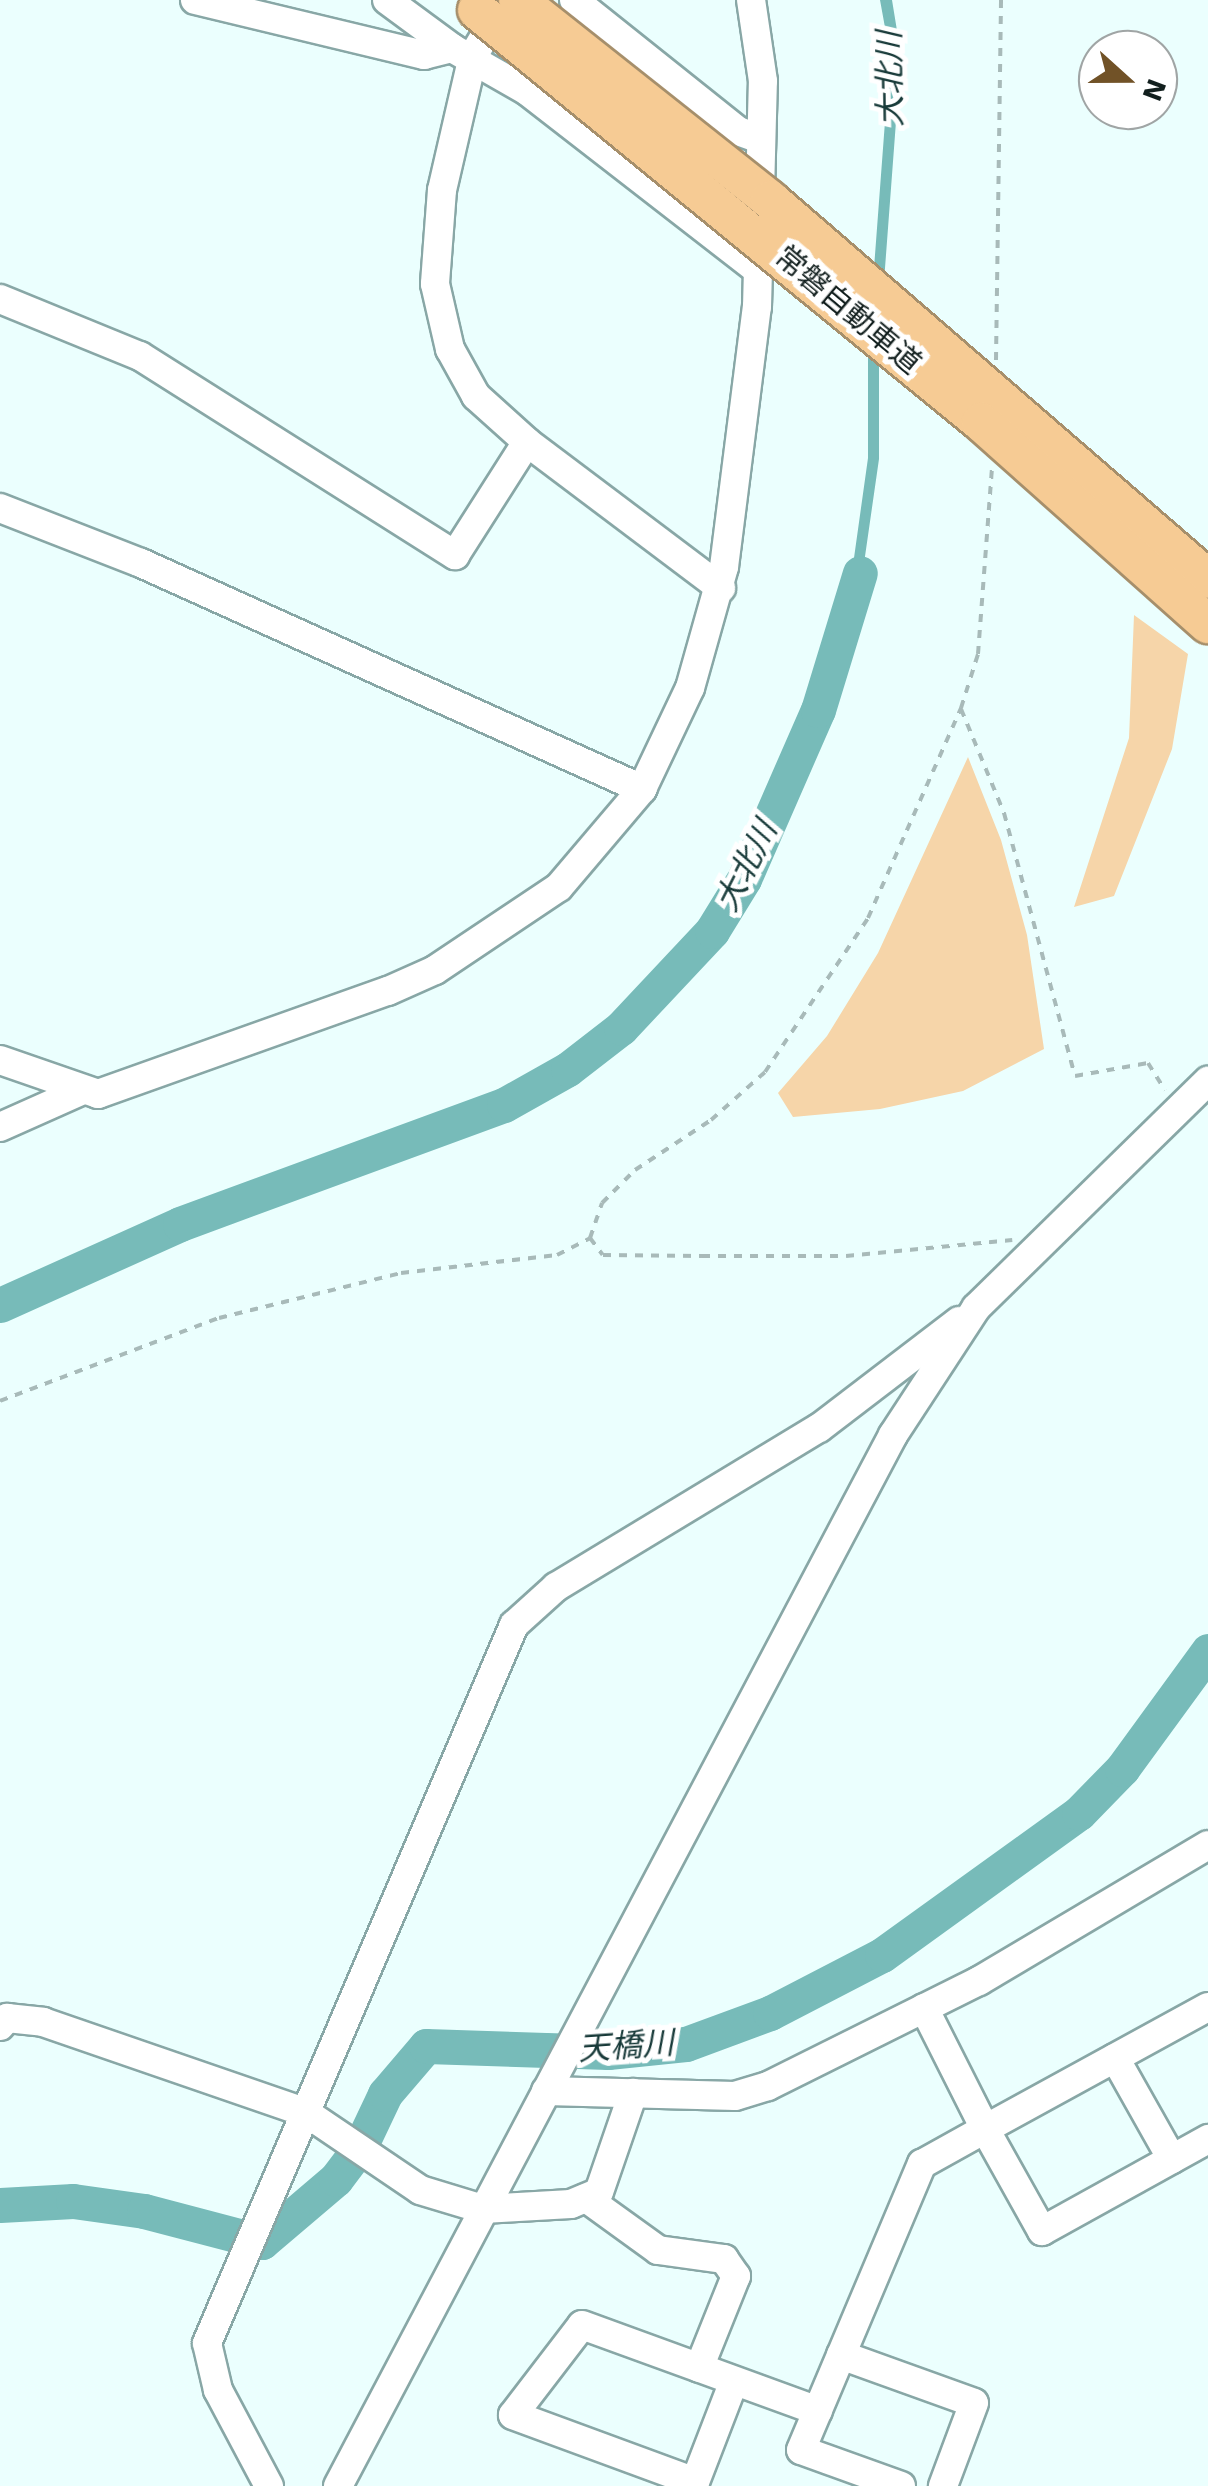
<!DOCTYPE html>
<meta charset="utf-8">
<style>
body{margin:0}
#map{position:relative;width:1208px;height:2486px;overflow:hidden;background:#ebfffe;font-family:"Work Sans","Noto Sans JP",sans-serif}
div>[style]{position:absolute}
.green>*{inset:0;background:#f6d5a9}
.water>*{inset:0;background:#77bbb9}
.river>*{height:35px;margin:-17.5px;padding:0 17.5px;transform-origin:17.5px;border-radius:17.5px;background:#77bbb9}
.path>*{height:4px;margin-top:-2px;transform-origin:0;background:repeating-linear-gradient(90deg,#a8bab9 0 8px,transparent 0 16px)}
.roads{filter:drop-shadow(2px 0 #88a7a6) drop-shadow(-2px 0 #88a7a6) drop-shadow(0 2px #88a7a6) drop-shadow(0 -2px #88a7a6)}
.minor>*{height:28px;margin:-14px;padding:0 14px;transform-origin:14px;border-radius:14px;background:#fff}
.bridges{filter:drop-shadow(2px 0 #a68f6b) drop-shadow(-2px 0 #a68f6b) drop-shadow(0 2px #a68f6b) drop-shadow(0 -2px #a68f6b)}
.highway-bridge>*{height:38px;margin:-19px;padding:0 19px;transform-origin:19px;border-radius:19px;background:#f6cb94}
span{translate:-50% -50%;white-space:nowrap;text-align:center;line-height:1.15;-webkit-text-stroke:10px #fff;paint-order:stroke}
.street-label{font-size:30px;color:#121f1e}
.water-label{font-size:32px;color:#183a39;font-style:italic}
.north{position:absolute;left:1078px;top:30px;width:100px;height:100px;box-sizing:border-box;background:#fff;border:2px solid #a0a5a5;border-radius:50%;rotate:111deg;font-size:28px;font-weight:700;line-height:40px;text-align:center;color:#121f1e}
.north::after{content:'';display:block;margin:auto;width:35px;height:45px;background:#715227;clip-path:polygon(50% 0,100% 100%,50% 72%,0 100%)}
</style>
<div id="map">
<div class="green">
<i style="clip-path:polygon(1134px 615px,1188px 654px,1172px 749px,1114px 896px,1074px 907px,1129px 738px)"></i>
<i style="clip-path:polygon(968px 757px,1001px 840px,1027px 935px,1044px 1049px,963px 1091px,880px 1109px,793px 1117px,778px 1093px,827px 1036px,878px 953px)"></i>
</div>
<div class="water">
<i style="clip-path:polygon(880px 0,892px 0,901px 55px,879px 348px,879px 459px,856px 619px,846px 615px,868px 458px,868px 348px,890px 55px)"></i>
</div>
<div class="river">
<i style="left:0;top:1305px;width:197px;rotate:-24.2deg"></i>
<i style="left:180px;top:1224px;width:345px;rotate:-20.2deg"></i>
<i style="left:504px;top:1105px;width:73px;rotate:-29.4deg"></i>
<i style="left:568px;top:1069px;width:67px;rotate:-37.7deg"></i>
<i style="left:621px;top:1028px;width:133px;rotate:-46.8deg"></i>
<i style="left:712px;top:931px;width:61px;rotate:-58.4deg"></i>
<i style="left:744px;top:879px;width:184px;rotate:-66.4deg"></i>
<i style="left:818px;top:710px;width:143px;rotate:-73deg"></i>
<i style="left:0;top:2205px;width:73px;rotate:-3.1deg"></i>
<i style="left:73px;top:2201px;width:72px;rotate:8deg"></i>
<i style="left:144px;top:2211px;width:122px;rotate:14.7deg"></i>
<i style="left:262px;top:2242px;width:97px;rotate:-40.4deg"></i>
<i style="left:336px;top:2179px;width:40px;rotate:-53deg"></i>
<i style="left:360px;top:2147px;width:59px;rotate:-64.7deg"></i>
<i style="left:385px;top:2094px;width:63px;rotate:-49.5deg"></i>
<i style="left:426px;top:2046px;width:182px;rotate:1.9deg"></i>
<i style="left:608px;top:2052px;width:78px;rotate:-5.9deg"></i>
<i style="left:686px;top:2044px;width:90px;rotate:-20.3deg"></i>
<i style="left:770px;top:2013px;width:126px;rotate:-27.4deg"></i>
<i style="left:882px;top:1955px;width:243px;rotate:-35.8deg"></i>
<i style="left:1079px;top:1813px;width:62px;rotate:-45.7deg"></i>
<i style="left:1122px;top:1769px;width:146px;rotate:-53.9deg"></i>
</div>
<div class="path">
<i style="left:996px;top:360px;width:360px;rotate:-89.2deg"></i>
<i style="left:961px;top:709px;width:113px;rotate:67.5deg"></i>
<i style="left:1004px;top:813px;width:272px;rotate:74.9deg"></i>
<i style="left:1075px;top:1076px;width:74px;rotate:-10.1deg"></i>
<i style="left:1148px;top:1063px;width:32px;rotate:58deg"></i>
<i style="left:590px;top:1238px;width:21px;rotate:53deg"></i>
<i style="left:603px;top:1255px;width:99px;rotate:0.6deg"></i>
<i style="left:702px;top:1256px;width:144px"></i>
<i style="left:846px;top:1256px;width:167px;rotate:-5.5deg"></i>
<i style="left:0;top:1401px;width:234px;rotate:-20.8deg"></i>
<i style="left:219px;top:1318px;width:187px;rotate:-13.9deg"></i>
<i style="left:401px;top:1273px;width:157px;rotate:-6.6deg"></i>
<i style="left:557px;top:1255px;width:37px;rotate:-27deg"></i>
<i style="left:590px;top:1238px;width:37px;rotate:-71deg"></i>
<i style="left:602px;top:1203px;width:47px;rotate:-45deg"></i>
<i style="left:635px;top:1170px;width:91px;rotate:-33.3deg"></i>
<i style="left:711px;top:1120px;width:72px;rotate:-41.6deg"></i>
<i style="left:765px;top:1072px;width:185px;rotate:-56.2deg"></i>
<i style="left:868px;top:918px;width:230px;rotate:-66.1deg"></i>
<i style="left:961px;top:708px;width:57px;rotate:-72.5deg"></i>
<i style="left:978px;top:654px;width:186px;rotate:-85.7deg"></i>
</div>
<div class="roads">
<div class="minor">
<i style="left:195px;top:0;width:236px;rotate:13.5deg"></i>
<i style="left:424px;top:55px;width:29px;rotate:-14deg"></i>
<i style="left:387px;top:0;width:81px;rotate:36.4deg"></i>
<i style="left:452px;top:48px;width:86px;rotate:29.8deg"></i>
<i style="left:527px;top:91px;width:287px;rotate:37.8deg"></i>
<i style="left:574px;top:0;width:210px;rotate:38.6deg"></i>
<i style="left:738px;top:131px;width:23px;rotate:20deg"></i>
<i style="left:501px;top:9px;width:55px;rotate:120.8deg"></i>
<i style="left:473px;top:56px;width:138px;rotate:103deg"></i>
<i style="left:442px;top:190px;width:94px;rotate:94.3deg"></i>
<i style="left:435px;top:284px;width:67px;rotate:77deg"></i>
<i style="left:450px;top:349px;width:54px;rotate:61deg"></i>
<i style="left:476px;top:396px;width:69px;rotate:42deg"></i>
<i style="left:527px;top:442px;width:243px;rotate:37deg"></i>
<i style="left:0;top:299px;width:151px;rotate:22.2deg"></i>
<i style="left:140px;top:356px;width:373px;rotate:32.3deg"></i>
<i style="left:455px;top:555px;width:134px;rotate:-57.5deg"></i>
<i style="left:0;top:508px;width:151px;rotate:21.3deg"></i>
<i style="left:141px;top:563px;width:550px;rotate:24.28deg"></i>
<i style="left:0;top:1060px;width:104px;rotate:19.1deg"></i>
<i style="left:98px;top:1094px;width:308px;rotate:-19.6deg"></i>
<i style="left:388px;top:991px;width:51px;rotate:-24.1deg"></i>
<i style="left:435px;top:970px;width:149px;rotate:-33.8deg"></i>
<i style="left:559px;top:887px;width:128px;rotate:-49.7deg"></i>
<i style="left:642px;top:789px;width:112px;rotate:-64.6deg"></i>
<i style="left:690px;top:688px;width:126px;rotate:-74.3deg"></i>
<i style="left:724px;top:567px;width:262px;rotate:-82.8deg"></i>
<i style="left:757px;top:307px;width:226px;rotate:-88.5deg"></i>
<i style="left:763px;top:81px;width:82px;rotate:-98.4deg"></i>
<i style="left:0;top:1127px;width:89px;rotate:-24deg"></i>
<i style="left:924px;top:2008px;width:136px;rotate:63.2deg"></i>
<i style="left:985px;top:2129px;width:254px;rotate:-28.7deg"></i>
<i style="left:0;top:2026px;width:11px;rotate:-49deg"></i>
<i style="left:7px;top:2018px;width:36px;rotate:6deg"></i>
<i style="left:43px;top:2022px;width:277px;rotate:19deg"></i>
<i style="left:305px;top:2112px;width:139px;rotate:34.1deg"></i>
<i style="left:420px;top:2190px;width:66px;rotate:16.8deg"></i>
<i style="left:483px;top:2209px;width:88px;rotate:-3.3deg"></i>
<i style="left:571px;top:2204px;width:30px;rotate:-23deg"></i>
<i style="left:599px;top:2192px;width:105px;rotate:-71deg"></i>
<i style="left:1115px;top:2058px;width:116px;rotate:60.6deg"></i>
<i style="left:546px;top:2091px;width:189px;rotate:1.5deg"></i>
<i style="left:735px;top:2096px;width:34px;rotate:-17deg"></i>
<i style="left:768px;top:2086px;width:236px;rotate:-26.5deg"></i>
<i style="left:979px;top:1981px;width:266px;rotate:-30.7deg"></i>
<i style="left:586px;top:2198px;width:89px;rotate:35.8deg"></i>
<i style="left:658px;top:2250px;width:67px;rotate:7.8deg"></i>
<i style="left:724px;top:2259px;width:21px;rotate:55deg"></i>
<i style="left:736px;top:2276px;width:99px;rotate:111.9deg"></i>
<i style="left:841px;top:2355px;width:141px;rotate:19.8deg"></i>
<i style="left:974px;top:2403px;width:89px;rotate:110.5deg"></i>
<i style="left:734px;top:2381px;width:108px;rotate:111.1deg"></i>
<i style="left:695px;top:2482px;width:194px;rotate:-159.8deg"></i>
<i style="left:513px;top:2415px;width:113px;rotate:-52.5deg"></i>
<i style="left:582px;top:2325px;width:251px;rotate:20deg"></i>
<i style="left:269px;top:2486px;width:109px;rotate:-118deg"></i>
<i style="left:218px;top:2390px;width:48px;rotate:-103.2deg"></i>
<i style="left:207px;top:2343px;width:781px;rotate:-66.85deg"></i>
<i style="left:514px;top:1625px;width:57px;rotate:-42.1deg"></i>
<i style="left:556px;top:1587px;width:307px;rotate:-31.2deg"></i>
<i style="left:819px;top:1428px;width:176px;rotate:-37.4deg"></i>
<i style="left:338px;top:2486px;width:1189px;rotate:-62.16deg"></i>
<i style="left:893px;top:1435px;width:152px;rotate:-56.8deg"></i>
<i style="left:976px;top:1308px;width:325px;rotate:-44.4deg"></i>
<i style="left:901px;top:2486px;width:106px;rotate:-160.2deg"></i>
<i style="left:801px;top:2450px;width:311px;rotate:-67.1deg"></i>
<i style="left:922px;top:2164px;width:72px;rotate:-29.1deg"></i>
<i style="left:985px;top:2129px;width:117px;rotate:60.8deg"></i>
<i style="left:1042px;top:2231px;width:190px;rotate:-29deg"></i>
</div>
</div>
<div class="bridges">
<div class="highway-bridge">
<i style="left:518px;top:0;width:322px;rotate:38.4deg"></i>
<i style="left:770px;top:200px;width:579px;rotate:40.87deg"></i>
<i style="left:477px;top:10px;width:651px;rotate:39.26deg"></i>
<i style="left:981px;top:422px;width:304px;rotate:41.7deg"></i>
</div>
</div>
<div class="street-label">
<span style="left:848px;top:310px;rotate:40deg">常磐自動車道</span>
</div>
<div class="water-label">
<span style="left:890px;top:79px;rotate:-91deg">大北川</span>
<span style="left:746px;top:866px;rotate:-63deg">大北川</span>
<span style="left:626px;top:2046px;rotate:-4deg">天橋川</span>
</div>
<div class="north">N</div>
</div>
